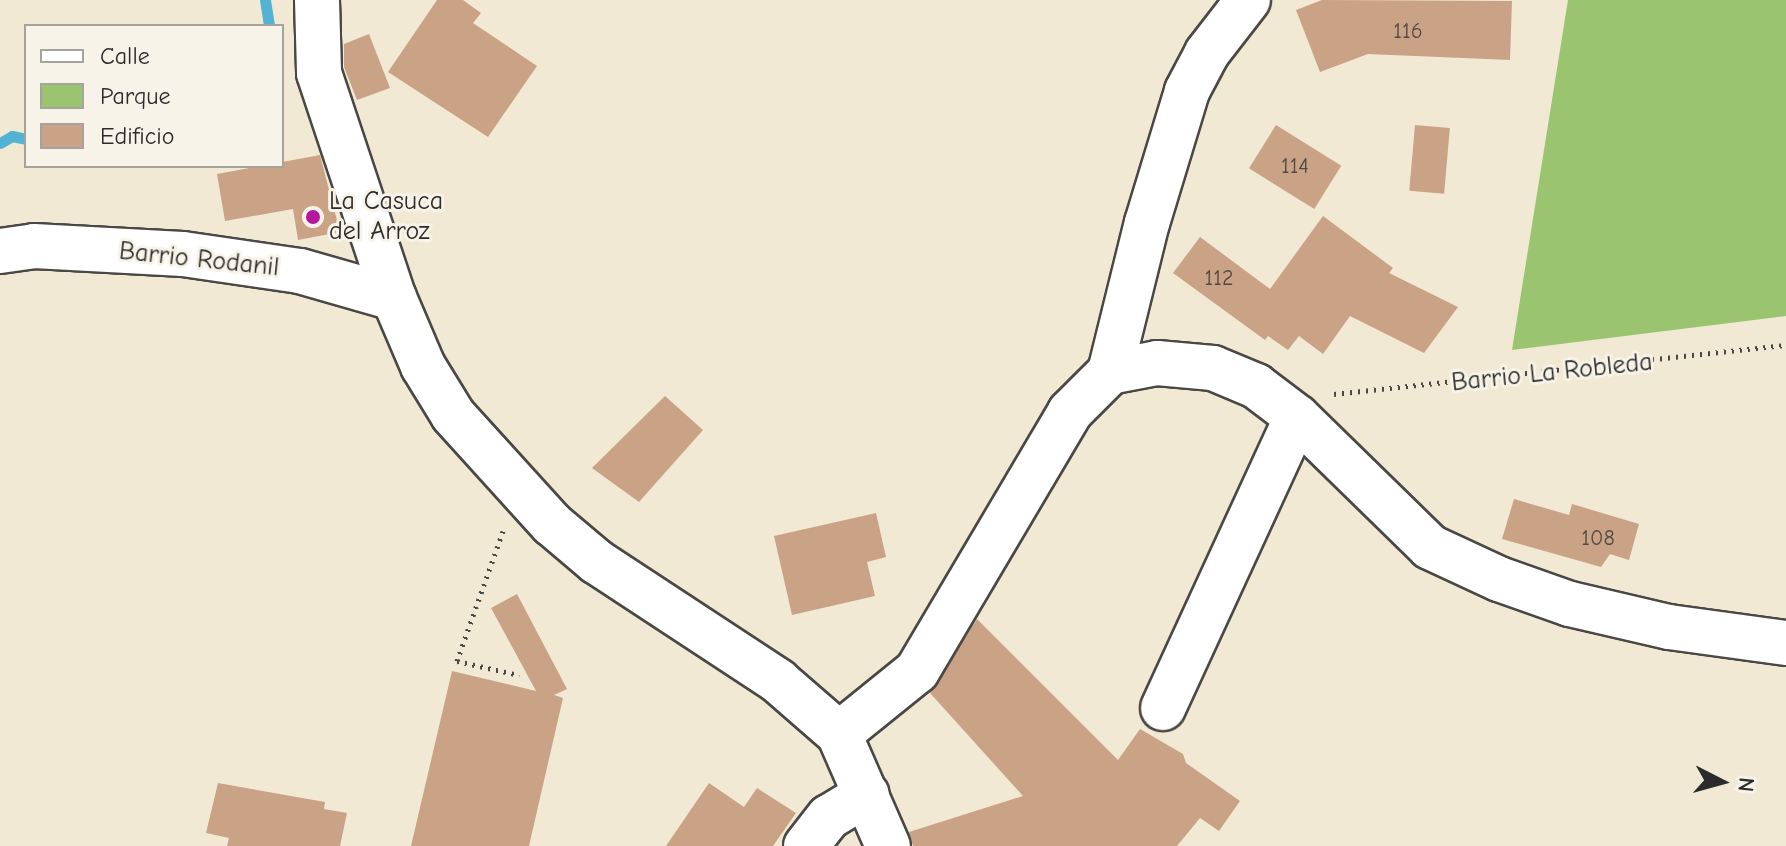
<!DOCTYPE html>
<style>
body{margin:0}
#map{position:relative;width:1786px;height:846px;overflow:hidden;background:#f1e9d3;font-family:"Comic Neue",sans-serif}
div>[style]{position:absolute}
.green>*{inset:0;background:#9ac470}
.stream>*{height:11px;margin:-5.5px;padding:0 5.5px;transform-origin:5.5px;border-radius:5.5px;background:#54b3d3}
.building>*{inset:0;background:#caa387;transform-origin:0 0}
.path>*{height:5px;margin-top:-2.5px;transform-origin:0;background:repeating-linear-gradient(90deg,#494844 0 2px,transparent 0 8px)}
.roads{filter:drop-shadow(2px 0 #494844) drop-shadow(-2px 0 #494844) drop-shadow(0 2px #494844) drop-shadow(0 -2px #494844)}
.street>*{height:44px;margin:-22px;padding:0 22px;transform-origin:22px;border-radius:22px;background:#fff}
.dots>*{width:22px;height:22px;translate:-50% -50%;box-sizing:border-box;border:4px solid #f7f3e8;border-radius:50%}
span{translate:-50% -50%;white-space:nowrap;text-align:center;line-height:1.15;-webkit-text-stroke:6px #f7f3e8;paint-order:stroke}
.number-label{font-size:22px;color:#534942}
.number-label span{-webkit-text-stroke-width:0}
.poi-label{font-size:26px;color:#2b2b2b}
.left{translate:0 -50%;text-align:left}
.street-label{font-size:26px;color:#2b2b2b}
.legend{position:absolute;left:24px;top:24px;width:260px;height:144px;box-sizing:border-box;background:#f7f3e8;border:2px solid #a5a39c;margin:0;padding:10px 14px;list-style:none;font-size:24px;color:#2b2b2b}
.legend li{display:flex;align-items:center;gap:16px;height:40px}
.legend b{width:40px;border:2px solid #a5a39c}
.north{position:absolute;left:1682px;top:742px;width:80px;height:80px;-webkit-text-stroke:6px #f7f3e8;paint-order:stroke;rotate:96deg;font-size:22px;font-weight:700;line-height:32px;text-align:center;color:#2b2b2b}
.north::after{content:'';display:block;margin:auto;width:28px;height:36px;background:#2b2b2b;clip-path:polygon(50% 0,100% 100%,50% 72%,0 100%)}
</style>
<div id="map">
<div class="green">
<i style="clip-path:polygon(1568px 0,1786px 0,1786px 316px,1512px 350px)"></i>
</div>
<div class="stream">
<i style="left:265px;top:0;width:26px;rotate:81deg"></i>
<i style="left:0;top:143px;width:14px;rotate:-30deg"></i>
<i style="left:12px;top:136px;width:14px;rotate:12deg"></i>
</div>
<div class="building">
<i style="clip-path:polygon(437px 0,463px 0,481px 13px,473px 23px,537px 66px,488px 137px,388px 72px)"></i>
<i style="clip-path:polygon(1322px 0,1512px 1px,1510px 60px,1368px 54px,1320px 72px,1296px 10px)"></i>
<i style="clip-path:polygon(369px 34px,390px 88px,357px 100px,344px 67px,344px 44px)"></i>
<i style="left:1276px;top:125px;width:77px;height:51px;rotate:32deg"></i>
<i style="left:1415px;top:125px;width:35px;height:66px;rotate:5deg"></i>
<i style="clip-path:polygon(320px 155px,340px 232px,298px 240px,293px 209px,225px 221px,217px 174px)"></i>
<i style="clip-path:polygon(1323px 216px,1393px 268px,1389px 273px,1458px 307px,1424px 353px,1350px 316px,1323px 354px,1299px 336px,1288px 350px,1268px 336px,1265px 340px,1173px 273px,1200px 237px,1270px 289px)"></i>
<i style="clip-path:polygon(665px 396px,703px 430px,639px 502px,592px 468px)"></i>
<i style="clip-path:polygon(1514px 499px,1569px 515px,1572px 504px,1639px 524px,1629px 560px,1610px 554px,1601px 567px,1502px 539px)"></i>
<i style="clip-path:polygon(876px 513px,886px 557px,867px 562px,875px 596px,792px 615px,774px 536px)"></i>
<i style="clip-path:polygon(517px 594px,567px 689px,554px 695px,563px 698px,529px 846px,411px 846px,452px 671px,536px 691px,491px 608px)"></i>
<i style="clip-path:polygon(977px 619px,1118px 760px,1140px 729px,1183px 754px,1186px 763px,1240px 801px,1219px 831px,1200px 818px,1177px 846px,913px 846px,909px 832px,1023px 796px,930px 693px)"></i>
<i style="clip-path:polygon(218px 783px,325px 802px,324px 809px,347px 813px,340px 846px,227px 846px,229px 838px,206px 833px)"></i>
<i style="clip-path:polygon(709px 783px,744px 807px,757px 788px,796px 813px,773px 846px,666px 846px)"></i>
</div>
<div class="path">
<i style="left:1334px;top:394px;width:455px;rotate:-6.2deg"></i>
<i style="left:503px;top:531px;width:138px;rotate:109.5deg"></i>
<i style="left:457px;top:661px;width:64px;rotate:12.7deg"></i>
</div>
<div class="roads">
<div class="street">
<i style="left:317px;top:0;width:73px;rotate:88.4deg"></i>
<i style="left:319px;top:73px;width:237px;rotate:71.6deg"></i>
<i style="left:394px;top:298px;width:74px;rotate:66.9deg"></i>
<i style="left:423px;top:366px;width:57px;rotate:58.5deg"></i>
<i style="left:453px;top:415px;width:147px;rotate:47.8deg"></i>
<i style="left:552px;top:524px;width:59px;rotate:40.2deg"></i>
<i style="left:597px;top:562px;width:217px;rotate:33.3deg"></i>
<i style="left:778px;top:681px;width:81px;rotate:41deg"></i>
<i style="left:839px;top:734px;width:122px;rotate:66.4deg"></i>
<i style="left:0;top:251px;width:34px;rotate:-8deg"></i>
<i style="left:34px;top:246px;width:149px;rotate:3.1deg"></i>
<i style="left:183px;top:254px;width:118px;rotate:8.3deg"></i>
<i style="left:300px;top:271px;width:98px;rotate:16deg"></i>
<i style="left:1110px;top:372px;width:154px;rotate:-76.1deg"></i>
<i style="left:1147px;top:223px;width:138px;rotate:-73.1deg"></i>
<i style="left:1187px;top:91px;width:43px;rotate:-62.2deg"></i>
<i style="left:1207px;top:53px;width:67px;rotate:-52.3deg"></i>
<i style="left:1163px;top:708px;width:320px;rotate:-65.3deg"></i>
<i style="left:839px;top:734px;width:100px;rotate:-38.9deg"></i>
<i style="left:917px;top:671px;width:301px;rotate:-59.4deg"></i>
<i style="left:1070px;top:412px;width:57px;rotate:-45deg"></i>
<i style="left:1110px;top:372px;width:48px;rotate:-10.8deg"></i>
<i style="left:1157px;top:363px;width:56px;rotate:5.1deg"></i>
<i style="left:1213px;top:368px;width:47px;rotate:22.7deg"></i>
<i style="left:1256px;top:386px;width:51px;rotate:37.1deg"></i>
<i style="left:1297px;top:417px;width:186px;rotate:44.3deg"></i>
<i style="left:1430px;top:547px;width:76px;rotate:24.9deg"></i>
<i style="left:1499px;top:579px;width:75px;rotate:19.4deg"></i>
<i style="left:1570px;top:604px;width:102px;rotate:13.1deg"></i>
<i style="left:1669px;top:627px;width:118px;rotate:7.8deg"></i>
<i style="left:806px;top:846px;width:37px;rotate:-52deg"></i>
<i style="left:829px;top:817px;width:44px;rotate:-31.2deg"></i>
</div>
</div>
<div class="dots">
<i style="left:313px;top:217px;background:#b5179e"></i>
</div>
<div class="number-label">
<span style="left:1408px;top:32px">116</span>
<span style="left:1295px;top:167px">114</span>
<span style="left:1219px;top:279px">112</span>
<span style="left:1598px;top:539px">108</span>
</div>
<div class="poi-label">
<span class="left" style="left:329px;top:217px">La Casuca<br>del Arroz</span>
</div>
<div class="street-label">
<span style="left:199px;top:260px;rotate:6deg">Barrio Rodanil</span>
<span style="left:1552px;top:373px;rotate:-6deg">Barrio La Robleda</span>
</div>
<ul class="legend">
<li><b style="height:10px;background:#fff"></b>Calle</li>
<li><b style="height:22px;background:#9ac470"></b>Parque</li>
<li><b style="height:22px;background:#caa387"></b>Edificio</li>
</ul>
<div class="north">N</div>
</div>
